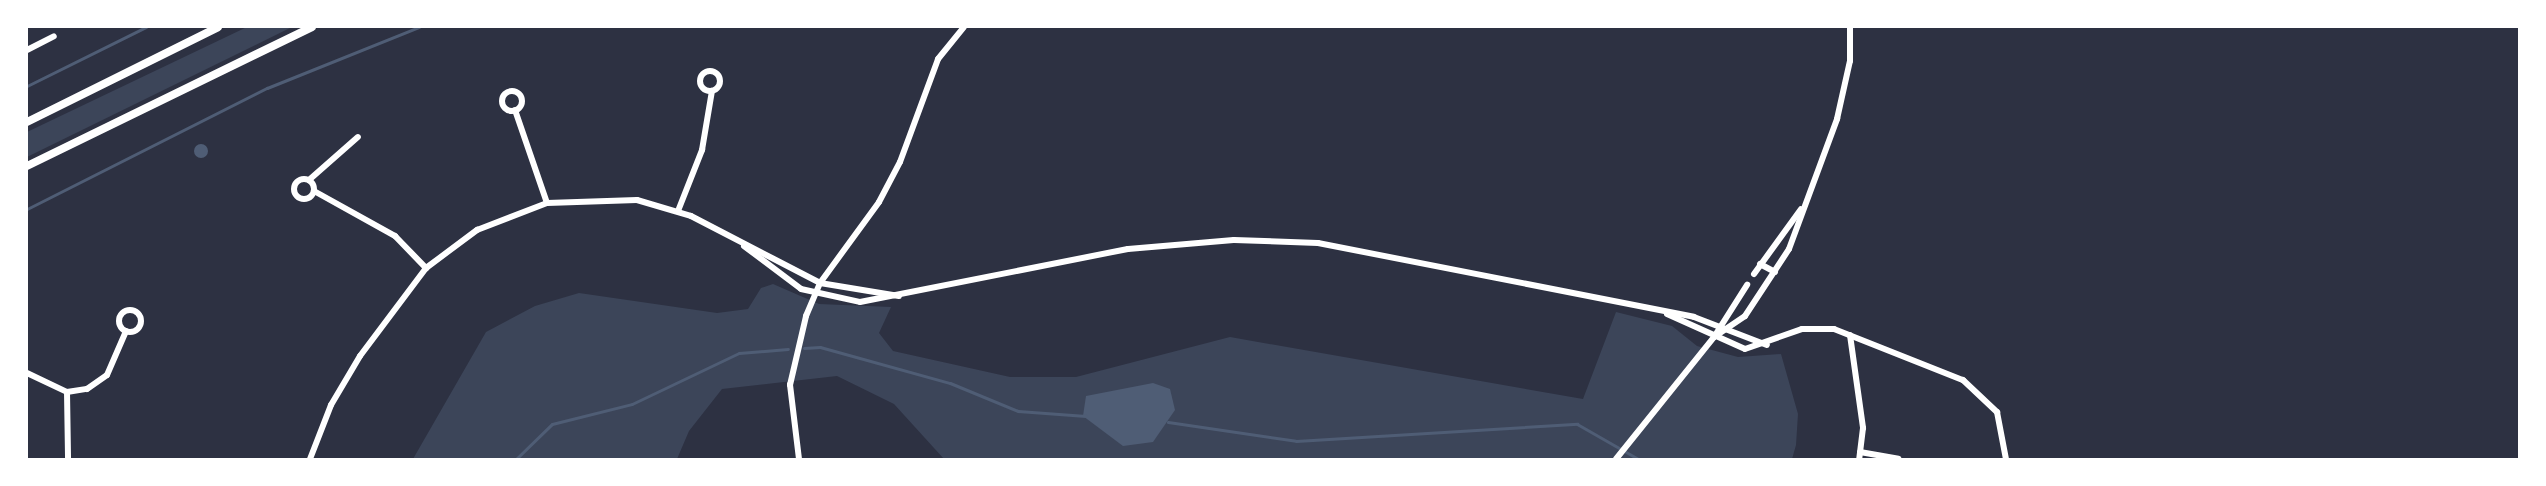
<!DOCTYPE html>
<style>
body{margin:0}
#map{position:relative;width:2546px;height:486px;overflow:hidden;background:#2d3142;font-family:"Fira Sans Condensed",sans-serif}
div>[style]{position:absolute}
.green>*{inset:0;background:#3c4559}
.water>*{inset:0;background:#4f5d75}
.round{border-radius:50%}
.stream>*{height:3px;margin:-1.5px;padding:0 1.5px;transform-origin:1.5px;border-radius:1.5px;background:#4f5d75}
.minor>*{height:6px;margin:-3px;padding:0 3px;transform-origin:3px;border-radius:3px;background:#fff}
.minor>.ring{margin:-3px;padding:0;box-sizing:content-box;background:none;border:6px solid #fff;border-radius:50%}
.secondary>*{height:8px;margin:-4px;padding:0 4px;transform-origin:4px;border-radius:4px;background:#fff}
span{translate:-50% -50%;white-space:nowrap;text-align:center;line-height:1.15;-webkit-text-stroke:5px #fff;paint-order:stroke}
.frame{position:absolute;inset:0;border:28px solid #fff;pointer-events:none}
</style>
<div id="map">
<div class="green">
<i style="clip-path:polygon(247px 27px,292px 27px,27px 157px,27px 132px)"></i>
<i style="clip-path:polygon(773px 284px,819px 304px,891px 307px,879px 333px,893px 351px,1010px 377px,1076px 377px,1230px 337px,1583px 399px,1616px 312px,1672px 326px,1697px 346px,1738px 357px,1781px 354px,1798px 414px,1796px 445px,1792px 459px,944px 459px,894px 404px,837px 376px,722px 389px,689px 431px,677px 459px,413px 459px,486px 332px,535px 306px,579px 293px,717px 313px,748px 309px,761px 288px)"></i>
</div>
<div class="water">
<i class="round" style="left:194px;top:144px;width:14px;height:14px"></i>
<i style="clip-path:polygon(1153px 383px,1170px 389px,1175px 410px,1153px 442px,1123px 446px,1083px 416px,1086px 396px)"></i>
</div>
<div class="stream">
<i style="left:27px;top:86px;width:133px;rotate:-26.4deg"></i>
<i style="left:27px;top:209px;width:269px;rotate:-26.8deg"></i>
<i style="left:267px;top:88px;width:164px;rotate:-21.9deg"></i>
<i style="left:804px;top:348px;width:16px;rotate:-4deg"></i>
<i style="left:820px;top:347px;width:135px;rotate:15.5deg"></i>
<i style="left:950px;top:383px;width:74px;rotate:22.4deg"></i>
<i style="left:1018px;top:411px;width:68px;rotate:4.2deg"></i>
<i style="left:1168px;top:422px;width:129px;rotate:8.4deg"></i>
<i style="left:1296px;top:441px;width:282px;rotate:-3.5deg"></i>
<i style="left:1577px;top:424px;width:70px;rotate:29.8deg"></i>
<i style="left:516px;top:459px;width:50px;rotate:-44.2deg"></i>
<i style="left:552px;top:424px;width:82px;rotate:-14deg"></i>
<i style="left:632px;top:404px;width:119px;rotate:-25.5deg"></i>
<i style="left:739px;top:353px;width:49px;rotate:-4.7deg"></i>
</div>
<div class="minor">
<i style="left:27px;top:50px;width:30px;rotate:-27deg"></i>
<i class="ring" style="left:700px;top:71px;width:14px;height:14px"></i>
<i class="ring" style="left:502px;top:91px;width:14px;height:14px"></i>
<i style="left:515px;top:110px;width:98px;rotate:71deg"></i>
<i class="ring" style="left:294px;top:179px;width:14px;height:14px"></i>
<i style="left:309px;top:180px;width:65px;rotate:-41.3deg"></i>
<i style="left:314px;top:191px;width:93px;rotate:29.1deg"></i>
<i style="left:395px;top:236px;width:45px;rotate:45.9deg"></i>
<i style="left:678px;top:211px;width:66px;rotate:-68.5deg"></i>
<i style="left:702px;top:150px;width:60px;rotate:-80.4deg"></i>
<i style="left:744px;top:246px;width:71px;rotate:37deg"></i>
<i style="left:801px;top:289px;width:60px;rotate:12.4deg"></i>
<i style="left:860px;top:302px;width:273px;rotate:-11.2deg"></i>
<i style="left:1128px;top:249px;width:106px;rotate:-4.9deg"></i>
<i style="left:1234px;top:240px;width:84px;rotate:2deg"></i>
<i style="left:1318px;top:243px;width:383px;rotate:11.1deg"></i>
<i style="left:1694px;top:317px;width:78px;rotate:21deg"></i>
<i style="left:1760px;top:264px;width:17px;rotate:28deg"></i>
<i style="left:1754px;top:274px;width:80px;rotate:-54.1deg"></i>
<i class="ring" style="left:119px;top:310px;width:16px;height:16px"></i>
<i style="left:1667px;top:314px;width:85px;rotate:24.2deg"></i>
<i style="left:1745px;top:349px;width:60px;rotate:-19.3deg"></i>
<i style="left:1802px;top:329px;width:32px"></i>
<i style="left:1834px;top:329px;width:139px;rotate:21.6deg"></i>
<i style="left:1963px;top:380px;width:47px;rotate:43.3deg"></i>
<i style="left:1997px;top:412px;width:48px;rotate:79.2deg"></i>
<i style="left:1850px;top:335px;width:94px;rotate:82deg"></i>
<i style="left:1863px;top:428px;width:31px;rotate:97deg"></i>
<i style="left:1714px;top:337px;width:37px;rotate:-34deg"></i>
<i style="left:1745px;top:316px;width:80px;rotate:-56.7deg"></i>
<i style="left:1789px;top:249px;width:139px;rotate:-69.7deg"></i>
<i style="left:1837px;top:119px;width:59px;rotate:-77.4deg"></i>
<i style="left:1850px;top:61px;width:34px;rotate:-90deg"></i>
<i style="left:27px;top:373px;width:44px;rotate:25.4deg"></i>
<i style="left:67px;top:392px;width:20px;rotate:-9deg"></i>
<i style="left:87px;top:389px;width:24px;rotate:-35deg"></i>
<i style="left:107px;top:375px;width:48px;rotate:-66.6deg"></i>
<i style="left:67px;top:392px;width:67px;rotate:89.1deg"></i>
<i style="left:1860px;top:452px;width:39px;rotate:10deg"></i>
<i style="left:310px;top:459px;width:58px;rotate:-68.7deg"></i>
<i style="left:331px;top:405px;width:57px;rotate:-59.4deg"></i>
<i style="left:360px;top:356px;width:110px;rotate:-53.1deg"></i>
<i style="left:426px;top:268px;width:64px;rotate:-36.7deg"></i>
<i style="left:477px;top:230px;width:75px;rotate:-21.1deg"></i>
<i style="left:547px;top:203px;width:90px;rotate:-1.9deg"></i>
<i style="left:637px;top:200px;width:56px;rotate:16.5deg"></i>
<i style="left:691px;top:216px;width:145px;rotate:27.4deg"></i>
<i style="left:820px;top:283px;width:80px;rotate:9.3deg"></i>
<i style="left:799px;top:459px;width:75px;rotate:-96.9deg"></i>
<i style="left:790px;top:385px;width:71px;rotate:-76.9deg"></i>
<i style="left:806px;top:316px;width:36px;rotate:-67deg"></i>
<i style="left:820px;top:283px;width:100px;rotate:-53.9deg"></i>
<i style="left:879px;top:202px;width:45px;rotate:-62.3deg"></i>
<i style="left:900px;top:162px;width:110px;rotate:-69.7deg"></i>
<i style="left:938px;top:59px;width:41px;rotate:-50.9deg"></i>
<i style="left:1616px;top:459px;width:156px;rotate:-51.2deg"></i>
<i style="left:1714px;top:337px;width:62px;rotate:-57.6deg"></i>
</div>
<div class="secondary">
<i style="left:27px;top:122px;width:213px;rotate:-26.4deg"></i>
<i style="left:27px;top:166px;width:317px;rotate:-26deg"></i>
</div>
<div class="frame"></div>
</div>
